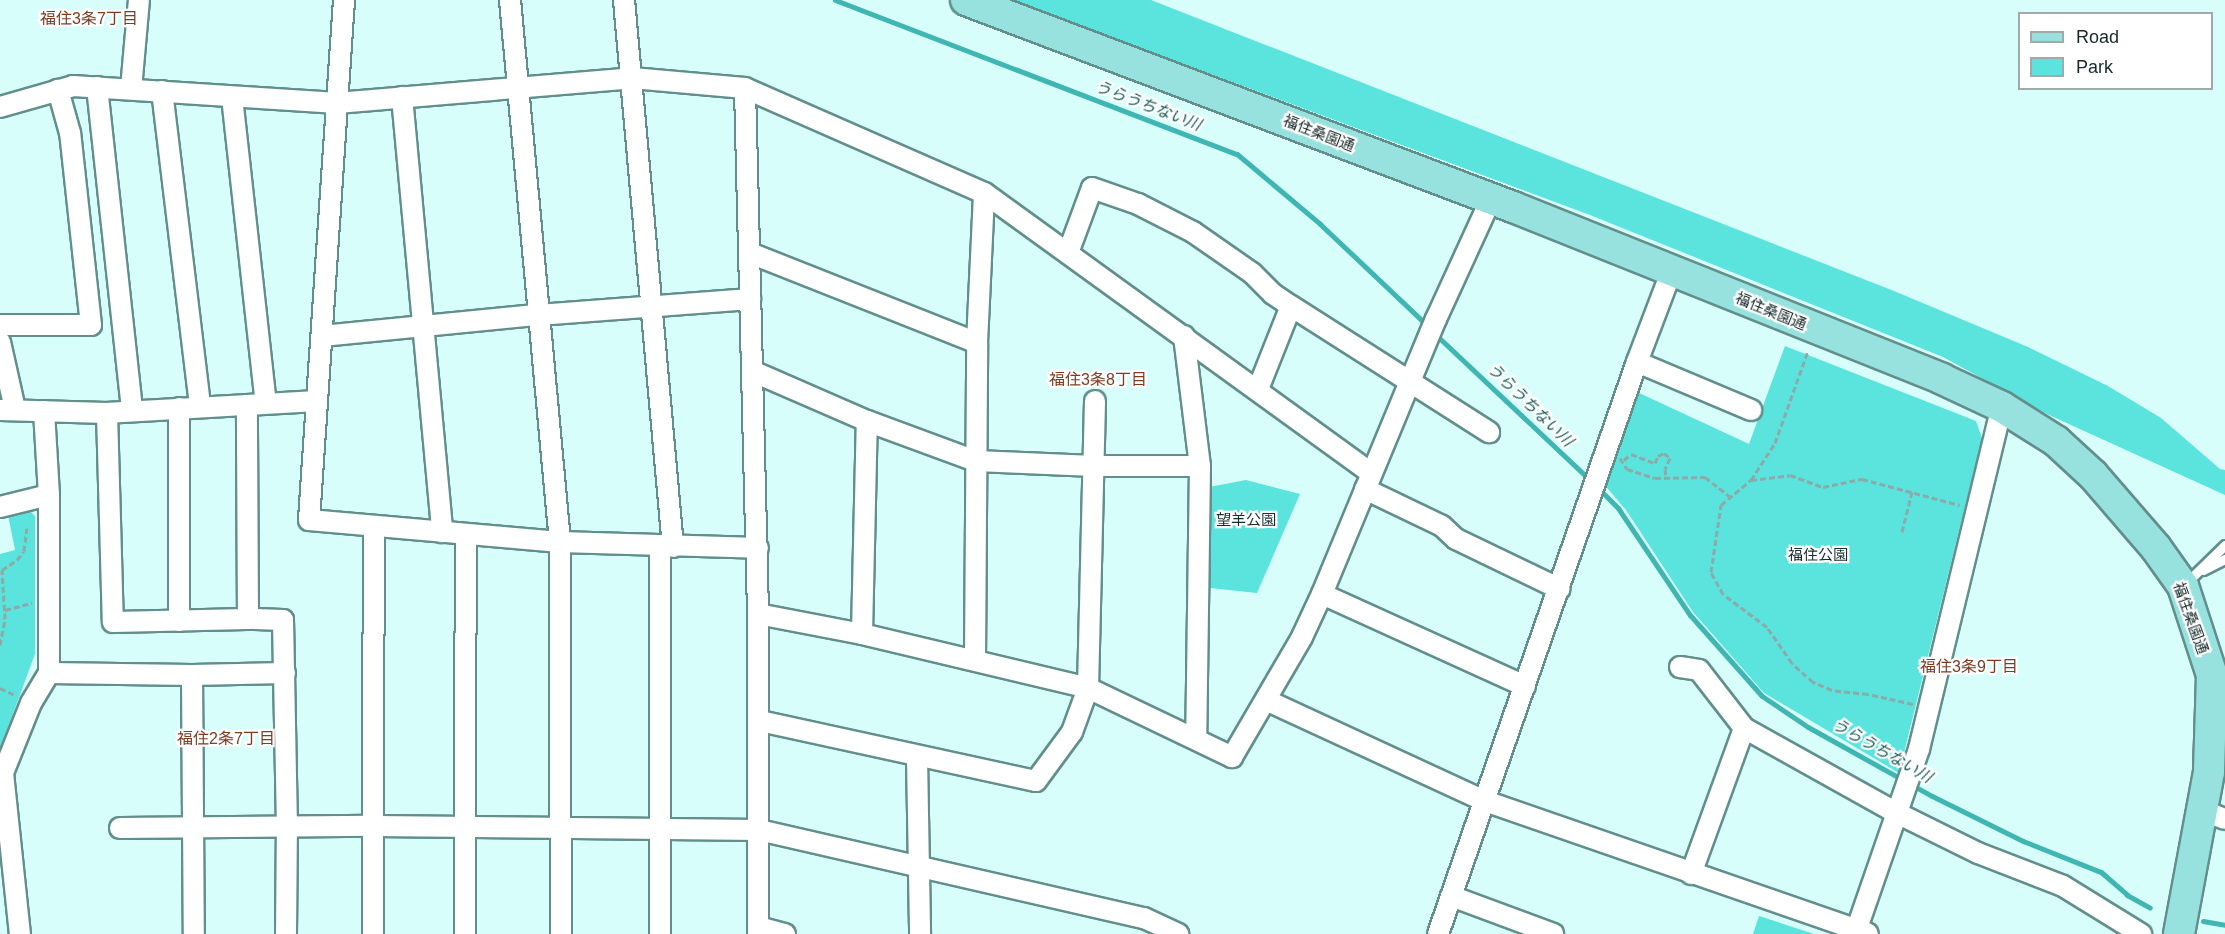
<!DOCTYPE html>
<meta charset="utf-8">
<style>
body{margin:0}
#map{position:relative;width:2225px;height:934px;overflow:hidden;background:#d7fefb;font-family:Arial,"Noto Sans JP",sans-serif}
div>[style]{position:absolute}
.green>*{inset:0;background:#5be3dd}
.stream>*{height:5px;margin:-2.5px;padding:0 2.5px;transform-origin:2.5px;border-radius:2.5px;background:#3fb6b1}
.path>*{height:3px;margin-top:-1.5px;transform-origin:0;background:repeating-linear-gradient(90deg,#8baba8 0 6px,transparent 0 9px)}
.roads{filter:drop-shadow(2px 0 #628f8c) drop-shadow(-2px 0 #628f8c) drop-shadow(0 2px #628f8c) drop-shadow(0 -2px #628f8c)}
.service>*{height:9px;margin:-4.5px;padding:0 4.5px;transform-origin:4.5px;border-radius:4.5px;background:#fff}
.minor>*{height:20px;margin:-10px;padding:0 10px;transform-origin:10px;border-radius:10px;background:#fff}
.primary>*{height:30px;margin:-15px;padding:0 15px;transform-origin:15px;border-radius:15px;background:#97e2df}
span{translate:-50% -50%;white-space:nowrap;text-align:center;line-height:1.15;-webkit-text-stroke:4.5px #fff;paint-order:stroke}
.street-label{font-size:15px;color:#162928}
.park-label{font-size:15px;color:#152e2d}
.neighbourhood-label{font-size:16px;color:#7e3c22}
.water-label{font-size:16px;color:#185a57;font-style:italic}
.legend{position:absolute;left:2018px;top:12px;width:195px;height:78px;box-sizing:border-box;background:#fff;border:2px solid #a2a9a9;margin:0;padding:8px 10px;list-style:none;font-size:18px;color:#162928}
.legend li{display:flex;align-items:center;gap:12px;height:30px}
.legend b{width:30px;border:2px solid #a2a9a9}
</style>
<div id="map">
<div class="green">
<i style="clip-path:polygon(1012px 0,1151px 0,1894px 291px,2028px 347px,2108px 386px,2161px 418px,2220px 469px,2225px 470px,2225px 495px,2049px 415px,1943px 357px,1590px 215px)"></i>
<i style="clip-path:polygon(1785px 346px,1976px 421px,1982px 438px,1899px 773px,1764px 693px,1693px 612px,1626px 510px,1602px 482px,1637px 392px,1749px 444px)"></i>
<i style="clip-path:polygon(1246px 480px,1300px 494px,1257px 593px,1210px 588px,1209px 487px)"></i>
<i style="clip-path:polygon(29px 510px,35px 516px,35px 654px,0 749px,0 554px,15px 550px,8px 515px)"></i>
<i style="clip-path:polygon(1759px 916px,1814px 934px,1753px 934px)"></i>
</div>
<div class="stream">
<i style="left:835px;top:0;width:430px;rotate:21deg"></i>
<i style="left:1237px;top:154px;width:109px;rotate:40.1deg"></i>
<i style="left:1320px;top:224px;width:150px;rotate:43.4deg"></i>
<i style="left:1435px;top:334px;width:216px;rotate:43.3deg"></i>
<i style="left:1599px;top:489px;width:27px;rotate:45deg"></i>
<i style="left:1618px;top:508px;width:129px;rotate:56.1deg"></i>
<i style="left:1690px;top:615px;width:108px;rotate:48.4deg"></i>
<i style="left:1762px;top:696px;width:55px;rotate:34deg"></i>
<i style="left:1808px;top:727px;width:142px;rotate:29.1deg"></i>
<i style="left:1932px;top:796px;width:102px;rotate:26.3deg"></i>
<i style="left:2023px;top:841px;width:84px;rotate:21.7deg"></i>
<i style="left:2101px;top:872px;width:35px;rotate:41deg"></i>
<i style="left:2127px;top:895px;width:26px;rotate:29deg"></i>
<i style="left:2203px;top:921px;width:22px;rotate:10deg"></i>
</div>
<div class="path">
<i style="left:1620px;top:458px;width:13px;rotate:58deg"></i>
<i style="left:1627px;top:469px;width:29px;rotate:18deg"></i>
<i style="left:1655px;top:478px;width:50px;rotate:-1.1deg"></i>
<i style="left:1705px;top:477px;width:31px;rotate:38deg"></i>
<i style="left:1624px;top:460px;width:9px;rotate:-41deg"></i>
<i style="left:1631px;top:454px;width:26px;rotate:21deg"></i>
<i style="left:1655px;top:463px;width:8px;rotate:-67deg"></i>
<i style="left:1658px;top:456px;width:7px;rotate:-27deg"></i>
<i style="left:1664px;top:453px;width:8px;rotate:40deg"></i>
<i style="left:1670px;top:458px;width:12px;rotate:114deg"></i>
<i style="left:1665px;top:469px;width:10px;rotate:84deg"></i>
<i style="left:1751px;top:480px;width:44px;rotate:-57deg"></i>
<i style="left:1775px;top:443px;width:98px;rotate:-70.3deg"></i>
<i style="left:1902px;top:532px;width:41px;rotate:-76deg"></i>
<i style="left:5px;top:610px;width:28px;rotate:-15deg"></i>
<i style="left:0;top:645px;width:26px;rotate:-79deg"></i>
<i style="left:5px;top:619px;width:49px;rotate:-93.5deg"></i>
<i style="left:2px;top:570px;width:18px;rotate:-34deg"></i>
<i style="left:17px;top:560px;width:11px;rotate:-52deg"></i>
<i style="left:24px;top:551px;width:23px;rotate:-83deg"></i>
<i style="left:0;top:688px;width:17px;rotate:25deg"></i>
<i style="left:1913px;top:704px;width:46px;rotate:-167.5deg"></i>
<i style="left:1868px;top:694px;width:36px;rotate:-174deg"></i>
<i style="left:1832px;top:690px;width:21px;rotate:-157deg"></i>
<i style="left:1813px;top:682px;width:28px;rotate:-138deg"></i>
<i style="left:1792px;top:663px;width:44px;rotate:-124.8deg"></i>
<i style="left:1767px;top:627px;width:55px;rotate:-143.1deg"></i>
<i style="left:1723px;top:594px;width:25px;rotate:-119deg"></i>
<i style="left:1711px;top:572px;width:68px;rotate:-81.5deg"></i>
<i style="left:1721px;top:505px;width:39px;rotate:-40deg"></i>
<i style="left:1751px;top:480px;width:39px;rotate:-7deg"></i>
<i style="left:1790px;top:475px;width:35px;rotate:20deg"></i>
<i style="left:1823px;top:487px;width:40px;rotate:-12deg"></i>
<i style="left:1862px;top:479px;width:101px;rotate:14.9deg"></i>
</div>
<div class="roads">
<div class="service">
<i style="left:2203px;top:570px;width:25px;rotate:-27deg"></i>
<i style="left:2187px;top:582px;width:53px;rotate:-44.2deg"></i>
</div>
<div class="minor">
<i style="left:344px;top:0;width:521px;rotate:93.85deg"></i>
<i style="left:309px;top:520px;width:252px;rotate:5deg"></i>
<i style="left:560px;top:542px;width:198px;rotate:1.7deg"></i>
<i style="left:510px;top:0;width:544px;rotate:84.73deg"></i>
<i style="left:560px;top:542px;width:392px;rotate:89.9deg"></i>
<i style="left:624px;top:0;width:549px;rotate:84.88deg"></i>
<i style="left:97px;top:87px;width:325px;rotate:83.8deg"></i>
<i style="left:131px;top:89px;width:89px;rotate:-84.9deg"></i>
<i style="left:162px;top:91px;width:318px;rotate:83.1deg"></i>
<i style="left:232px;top:97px;width:308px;rotate:83.7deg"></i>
<i style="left:402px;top:97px;width:437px;rotate:84.7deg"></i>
<i style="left:0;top:107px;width:76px;rotate:-16deg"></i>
<i style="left:73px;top:86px;width:265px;rotate:3.7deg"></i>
<i style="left:337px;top:103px;width:296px;rotate:-4.8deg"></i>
<i style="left:632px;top:78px;width:113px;rotate:5.1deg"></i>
<i style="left:750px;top:253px;width:244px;rotate:21.6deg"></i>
<i style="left:1068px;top:253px;width:69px;rotate:-69.7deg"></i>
<i style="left:1092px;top:188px;width:49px;rotate:19.2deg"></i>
<i style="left:1138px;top:204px;width:62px;rotate:27deg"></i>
<i style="left:1193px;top:232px;width:72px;rotate:34.8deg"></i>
<i style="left:1252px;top:273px;width:30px;rotate:45deg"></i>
<i style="left:1273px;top:294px;width:22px;rotate:34deg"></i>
<i style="left:1291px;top:306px;width:235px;rotate:32.5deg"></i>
<i style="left:0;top:325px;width:91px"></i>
<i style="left:91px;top:325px;width:193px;rotate:-96.2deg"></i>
<i style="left:70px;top:133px;width:45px;rotate:-105.6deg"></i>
<i style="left:322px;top:336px;width:217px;rotate:-5.6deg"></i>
<i style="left:538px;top:315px;width:213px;rotate:-4.3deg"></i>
<i style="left:1184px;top:336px;width:131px;rotate:83deg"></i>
<i style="left:1200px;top:466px;width:273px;rotate:90.8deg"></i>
<i style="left:0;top:342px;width:69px;rotate:77.4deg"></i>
<i style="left:1637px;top:362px;width:124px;rotate:22.8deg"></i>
<i style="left:752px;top:371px;width:125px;rotate:23.5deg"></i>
<i style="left:867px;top:421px;width:116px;rotate:20.2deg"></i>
<i style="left:976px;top:461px;width:118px;rotate:2.4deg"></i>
<i style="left:1094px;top:466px;width:106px"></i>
<i style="left:1258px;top:389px;width:89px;rotate:-68.3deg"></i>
<i style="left:0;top:410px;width:107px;rotate:1.6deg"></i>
<i style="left:107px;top:413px;width:140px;rotate:-3.3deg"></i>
<i style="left:44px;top:411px;width:84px;rotate:86.6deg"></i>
<i style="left:107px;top:413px;width:209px;rotate:88.4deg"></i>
<i style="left:113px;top:622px;width:135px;rotate:-1.3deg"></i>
<i style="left:1371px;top:473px;width:478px;rotate:-144.1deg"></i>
<i style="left:984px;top:193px;width:261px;rotate:-156.3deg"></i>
<i style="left:745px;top:88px;width:526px;rotate:88.58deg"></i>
<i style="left:758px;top:614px;width:106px;rotate:10.9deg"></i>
<i style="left:862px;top:634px;width:232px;rotate:13.4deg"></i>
<i style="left:1088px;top:688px;width:160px;rotate:25.6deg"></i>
<i style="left:1232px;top:757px;width:139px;rotate:-59.7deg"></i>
<i style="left:1302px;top:637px;width:47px;rotate:-65.1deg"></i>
<i style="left:1322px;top:594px;width:298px;rotate:-67.5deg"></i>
<i style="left:1436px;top:319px;width:132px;rotate:-65.4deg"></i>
<i style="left:1365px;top:489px;width:85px;rotate:25.7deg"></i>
<i style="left:1442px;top:526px;width:19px;rotate:43deg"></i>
<i style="left:1456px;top:539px;width:115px;rotate:25.7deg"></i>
<i style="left:0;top:507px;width:50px;rotate:-13.8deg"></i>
<i style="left:49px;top:495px;width:178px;rotate:90deg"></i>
<i style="left:49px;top:673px;width:35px;rotate:121deg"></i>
<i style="left:31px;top:703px;width:75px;rotate:111.8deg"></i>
<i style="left:3px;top:773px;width:162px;rotate:84deg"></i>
<i style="left:660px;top:546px;width:388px;rotate:90deg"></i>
<i style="left:1322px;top:594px;width:223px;rotate:24.4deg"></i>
<i style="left:179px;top:621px;width:213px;rotate:-90deg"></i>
<i style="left:862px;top:634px;width:213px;rotate:-88.7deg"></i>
<i style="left:975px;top:660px;width:317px;rotate:-89.6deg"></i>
<i style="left:977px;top:343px;width:150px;rotate:-87.3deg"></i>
<i style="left:1680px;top:667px;width:19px;rotate:9deg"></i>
<i style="left:1699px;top:670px;width:73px;rotate:52.2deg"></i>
<i style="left:1744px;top:728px;width:175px;rotate:29.1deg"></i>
<i style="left:1897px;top:813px;width:90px;rotate:26.3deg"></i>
<i style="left:1978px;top:853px;width:91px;rotate:21.2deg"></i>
<i style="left:2063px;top:886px;width:92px;rotate:31.6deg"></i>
<i style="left:49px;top:673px;width:143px;rotate:0.8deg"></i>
<i style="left:192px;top:675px;width:93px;rotate:-1.2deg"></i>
<i style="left:192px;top:675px;width:259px;rotate:89.6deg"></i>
<i style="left:1266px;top:700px;width:241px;rotate:24.8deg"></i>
<i style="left:1485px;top:801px;width:405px;rotate:19.1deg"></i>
<i style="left:760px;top:721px;width:282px;rotate:12.3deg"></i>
<i style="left:1036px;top:781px;width:61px;rotate:-53.7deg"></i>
<i style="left:1072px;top:732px;width:47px;rotate:-70deg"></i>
<i style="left:1088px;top:688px;width:287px;rotate:-88.6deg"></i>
<i style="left:917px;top:757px;width:177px;rotate:89deg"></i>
<i style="left:2204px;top:811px;width:22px;rotate:21deg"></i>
<i style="left:120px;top:828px;width:254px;rotate:-0.5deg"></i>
<i style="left:374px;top:826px;width:385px;rotate:0.6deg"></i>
<i style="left:759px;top:830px;width:395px;rotate:12.9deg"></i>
<i style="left:1144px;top:918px;width:38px;rotate:25deg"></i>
<i style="left:1691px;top:874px;width:155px;rotate:-70deg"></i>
<i style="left:1451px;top:896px;width:109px;rotate:20.4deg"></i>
<i style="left:758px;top:927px;width:28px;rotate:15deg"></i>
<i style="left:286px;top:934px;width:106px;rotate:-89.5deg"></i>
<i style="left:287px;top:828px;width:208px;rotate:-91.1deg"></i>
<i style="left:283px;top:620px;width:35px;rotate:-178deg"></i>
<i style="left:248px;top:619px;width:214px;rotate:-90.3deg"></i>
<i style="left:247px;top:405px;width:70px;rotate:-3.3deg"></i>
<i style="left:373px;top:934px;width:407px;rotate:-89.9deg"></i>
<i style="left:465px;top:934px;width:399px;rotate:-89.9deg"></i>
<i style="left:758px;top:934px;width:320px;rotate:-90deg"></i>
<i style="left:1438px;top:934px;width:606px;rotate:-70.82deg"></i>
<i style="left:1637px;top:362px;width:98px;rotate:-69.2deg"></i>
<i style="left:1855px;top:934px;width:196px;rotate:-70.9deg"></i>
<i style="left:1919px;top:749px;width:352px;rotate:-76.4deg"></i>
</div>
<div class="primary">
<i style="left:966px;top:0;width:585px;rotate:20.73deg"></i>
<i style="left:1513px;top:207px;width:462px;rotate:21.8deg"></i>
<i style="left:1942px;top:379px;width:66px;rotate:25deg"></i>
<i style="left:2002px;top:407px;width:64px;rotate:32.2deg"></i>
<i style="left:2056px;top:441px;width:50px;rotate:42.6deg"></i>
<i style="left:2093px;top:475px;width:96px;rotate:49.2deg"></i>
<i style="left:2156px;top:548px;width:47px;rotate:54.6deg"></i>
<i style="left:2183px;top:586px;width:94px;rotate:72deg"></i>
<i style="left:2212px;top:675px;width:97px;rotate:91.8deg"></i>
<i style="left:2209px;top:772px;width:165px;rotate:100.5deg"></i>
</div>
</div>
<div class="street-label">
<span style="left:1319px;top:133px;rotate:21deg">福住桑園通</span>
<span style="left:1771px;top:311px;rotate:22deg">福住桑園通</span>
<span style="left:2191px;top:618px;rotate:70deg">福住桑園通</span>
</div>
<div class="park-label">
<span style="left:1246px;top:520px">望羊公園</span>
<span style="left:1818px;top:555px">福住公園</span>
</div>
<div class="neighbourhood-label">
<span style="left:89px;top:19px">福住3条7丁目</span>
<span style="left:1098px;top:380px">福住3条8丁目</span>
<span style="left:1969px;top:667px">福住3条9丁目</span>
<span style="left:226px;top:739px">福住2条7丁目</span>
</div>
<div class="water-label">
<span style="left:1148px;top:106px;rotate:21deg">うらうちない川</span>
<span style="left:1530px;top:405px;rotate:44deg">うらうちない川</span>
<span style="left:1882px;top:751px;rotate:30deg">うらうちない川</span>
</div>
<ul class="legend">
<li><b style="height:8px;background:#97e2df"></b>Road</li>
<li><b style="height:16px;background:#5be3dd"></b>Park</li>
</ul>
</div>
